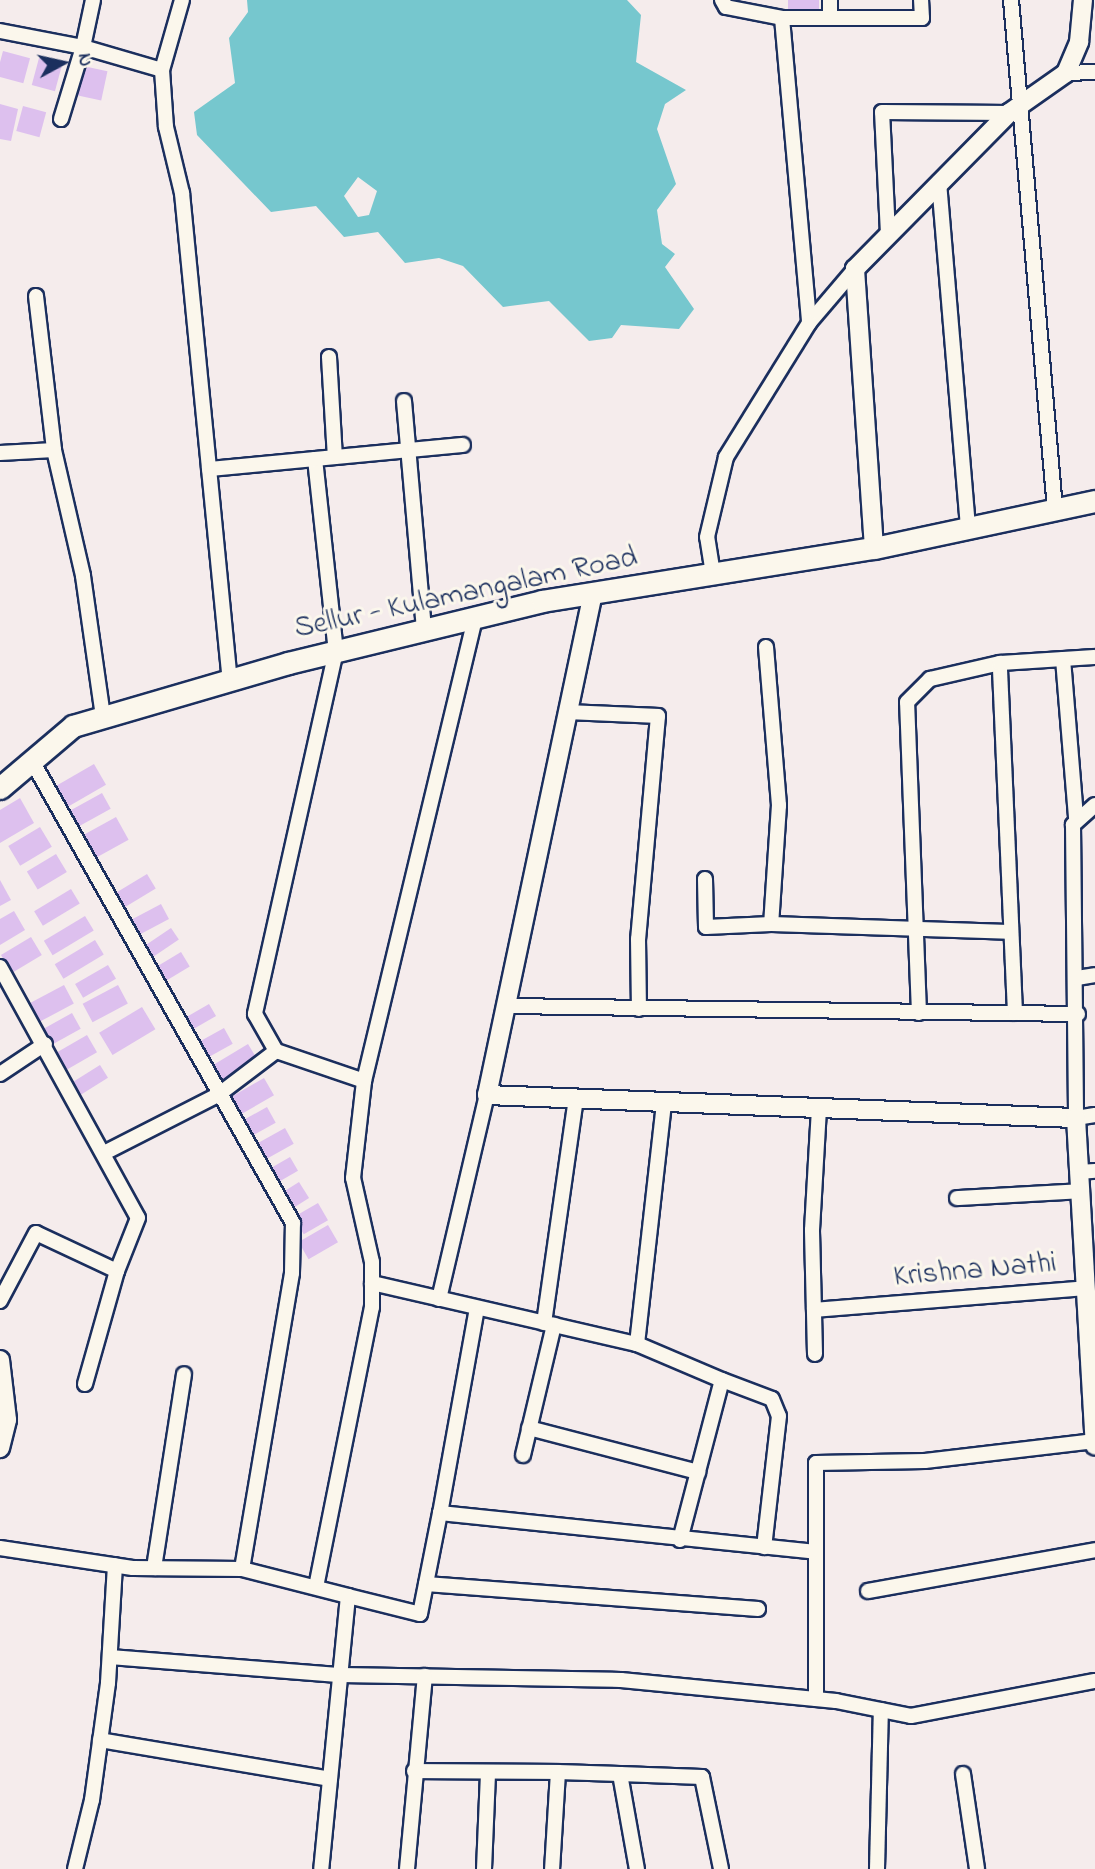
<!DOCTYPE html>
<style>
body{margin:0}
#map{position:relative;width:1095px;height:1869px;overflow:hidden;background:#f5ecec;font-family:"Indie Flower",sans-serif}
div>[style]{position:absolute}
.water>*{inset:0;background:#76c7ce}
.building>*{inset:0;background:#ddc0ee;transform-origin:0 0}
.roads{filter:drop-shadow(2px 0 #1b2f5e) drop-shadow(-2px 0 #1b2f5e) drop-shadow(0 2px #1b2f5e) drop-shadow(0 -2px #1b2f5e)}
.minor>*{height:14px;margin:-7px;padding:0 7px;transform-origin:7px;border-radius:7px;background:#fbf7ec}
.tertiary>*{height:18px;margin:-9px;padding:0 9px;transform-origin:9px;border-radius:9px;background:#fbf7ec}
.secondary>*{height:21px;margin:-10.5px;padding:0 10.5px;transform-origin:10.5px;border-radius:10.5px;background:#fbf7ec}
span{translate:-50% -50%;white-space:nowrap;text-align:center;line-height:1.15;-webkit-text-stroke:6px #fbf7ec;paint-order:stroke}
.street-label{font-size:30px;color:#1b2f5e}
.north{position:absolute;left:28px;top:28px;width:70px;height:70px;-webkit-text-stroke:5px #fbf7ec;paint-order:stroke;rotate:82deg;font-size:19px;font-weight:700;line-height:28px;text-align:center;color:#1b2f5e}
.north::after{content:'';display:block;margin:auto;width:24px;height:32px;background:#1b2f5e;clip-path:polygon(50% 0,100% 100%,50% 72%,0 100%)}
</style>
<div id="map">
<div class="water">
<i style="clip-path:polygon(evenodd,247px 0,627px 0,641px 15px,636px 62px,686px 90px,665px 104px,657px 129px,676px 184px,657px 210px,662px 244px,675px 254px,665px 267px,694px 309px,679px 329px,621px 325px,612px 338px,589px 341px,549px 301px,503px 307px,463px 266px,439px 258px,405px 263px,378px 232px,344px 237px,316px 206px,271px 212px,197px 135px,194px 112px,235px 83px,229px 38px,248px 12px,247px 0,358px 177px,377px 191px,369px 215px,358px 217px,344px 196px,358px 177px)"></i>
</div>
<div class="building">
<i style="left:788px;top:0;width:31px;height:14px"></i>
<i style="left:3px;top:51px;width:28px;height:26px;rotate:15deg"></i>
<i style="left:39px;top:58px;width:24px;height:28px;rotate:15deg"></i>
<i style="left:83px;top:66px;width:25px;height:30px;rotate:12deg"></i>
<i style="clip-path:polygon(0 104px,18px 109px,11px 141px,0 139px)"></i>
<i style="left:23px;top:106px;width:24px;height:26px;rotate:15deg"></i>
<i style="left:94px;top:764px;width:24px;height:48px;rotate:60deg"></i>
<i style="left:102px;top:793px;width:18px;height:43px;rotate:61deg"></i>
<i style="clip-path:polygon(20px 798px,34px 823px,0 843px,0 810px)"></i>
<i style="left:116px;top:817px;width:26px;height:43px;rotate:61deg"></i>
<i style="left:40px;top:827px;width:23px;height:37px;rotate:59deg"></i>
<i style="left:56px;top:854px;width:21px;height:34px;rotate:59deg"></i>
<i style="left:147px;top:874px;width:17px;height:42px;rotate:59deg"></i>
<i style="clip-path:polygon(0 880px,11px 900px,0 906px)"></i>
<i style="left:71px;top:889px;width:17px;height:43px;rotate:59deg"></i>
<i style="left:161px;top:904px;width:17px;height:39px;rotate:62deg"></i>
<i style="clip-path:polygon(14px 911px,25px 930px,0 945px,0 919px)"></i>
<i style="left:85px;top:916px;width:17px;height:48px;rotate:59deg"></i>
<i style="left:171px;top:928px;width:14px;height:37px;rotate:56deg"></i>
<i style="left:31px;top:937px;width:21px;height:35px;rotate:59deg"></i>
<i style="left:95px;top:940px;width:17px;height:47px;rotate:59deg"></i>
<i style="left:181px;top:952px;width:17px;height:31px;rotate:59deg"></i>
<i style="left:108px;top:965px;width:16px;height:38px;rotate:60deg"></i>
<i style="left:64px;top:985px;width:21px;height:40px;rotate:62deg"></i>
<i style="left:118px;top:985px;width:21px;height:40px;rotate:62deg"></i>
<i style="left:209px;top:1004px;width:14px;height:34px;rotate:60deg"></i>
<i style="left:142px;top:1007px;width:26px;height:50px;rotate:59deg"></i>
<i style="left:72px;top:1013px;width:18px;height:34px;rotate:61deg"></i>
<i style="left:224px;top:1028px;width:18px;height:34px;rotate:61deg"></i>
<i style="left:87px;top:1035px;width:20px;height:35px;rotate:60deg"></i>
<i style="left:248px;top:1044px;width:21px;height:47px;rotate:59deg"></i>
<i style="left:100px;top:1065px;width:15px;height:32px;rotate:58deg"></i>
<i style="left:264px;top:1078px;width:20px;height:43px;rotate:60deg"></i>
<i style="left:267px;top:1107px;width:18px;height:34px;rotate:61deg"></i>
<i style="left:285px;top:1128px;width:18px;height:39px;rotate:61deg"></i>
<i style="left:290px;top:1157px;width:16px;height:25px;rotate:60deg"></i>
<i style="left:299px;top:1182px;width:19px;height:22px;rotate:58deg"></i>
<i style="left:318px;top:1203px;width:20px;height:28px;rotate:60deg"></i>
<i style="left:328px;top:1225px;width:20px;height:34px;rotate:60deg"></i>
</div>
<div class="roads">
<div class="minor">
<i style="left:722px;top:0;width:8px;rotate:60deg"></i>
<i style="left:726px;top:7px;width:57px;rotate:11.1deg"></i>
<i style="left:782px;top:18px;width:306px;rotate:84.9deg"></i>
<i style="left:809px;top:323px;width:71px;rotate:-49.6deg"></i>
<i style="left:830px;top:0;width:18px;rotate:90deg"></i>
<i style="left:1011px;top:0;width:511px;rotate:85.06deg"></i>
<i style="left:782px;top:18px;width:140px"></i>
<i style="left:922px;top:18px;width:18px;rotate:-93deg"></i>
<i style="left:0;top:31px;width:85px;rotate:10.9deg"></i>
<i style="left:83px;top:47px;width:48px;rotate:-78deg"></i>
<i style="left:162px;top:70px;width:73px;rotate:-74.1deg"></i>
<i style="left:1066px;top:73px;width:29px;rotate:-2deg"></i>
<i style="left:61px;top:119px;width:75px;rotate:-73deg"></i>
<i style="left:83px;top:47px;width:82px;rotate:16.2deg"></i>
<i style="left:162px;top:70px;width:57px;rotate:86deg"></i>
<i style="left:166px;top:127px;width:68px;rotate:76.4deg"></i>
<i style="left:182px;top:193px;width:489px;rotate:84.4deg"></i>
<i style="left:939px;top:182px;width:344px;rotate:85.2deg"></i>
<i style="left:888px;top:234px;width:122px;rotate:-92.8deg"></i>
<i style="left:882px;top:112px;width:127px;rotate:0.5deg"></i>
<i style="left:36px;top:296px;width:155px;rotate:83.3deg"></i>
<i style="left:329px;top:357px;width:100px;rotate:86.6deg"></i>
<i style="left:404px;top:401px;width:230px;rotate:85deg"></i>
<i style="left:0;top:453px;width:54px;rotate:-3.2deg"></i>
<i style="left:54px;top:450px;width:129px;rotate:77deg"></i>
<i style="left:83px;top:576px;width:142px;rotate:81.9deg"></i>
<i style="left:315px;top:459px;width:193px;rotate:83.8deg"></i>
<i style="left:336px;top:651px;width:372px;rotate:102.6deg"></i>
<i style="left:255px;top:1014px;width:43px;rotate:60.4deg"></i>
<i style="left:276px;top:1051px;width:93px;rotate:18.8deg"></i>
<i style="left:209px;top:469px;width:255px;rotate:-5.4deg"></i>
<i style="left:713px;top:574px;width:37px;rotate:-99deg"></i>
<i style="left:707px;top:537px;width:82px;rotate:-76.6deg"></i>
<i style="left:726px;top:457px;width:158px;rotate:-58.2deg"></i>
<i style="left:766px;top:647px;width:159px;rotate:85.3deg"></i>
<i style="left:779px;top:805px;width:119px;rotate:93.8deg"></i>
<i style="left:771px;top:924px;width:238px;rotate:1.9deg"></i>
<i style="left:1063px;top:659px;width:160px;rotate:85.3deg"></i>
<i style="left:568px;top:712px;width:90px;rotate:2.5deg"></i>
<i style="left:658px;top:716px;width:224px;rotate:95.1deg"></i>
<i style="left:638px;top:939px;width:70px;rotate:89.2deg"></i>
<i style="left:1095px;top:805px;width:30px;rotate:138deg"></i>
<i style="left:1073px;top:825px;width:293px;rotate:89.4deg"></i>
<i style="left:1076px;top:1118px;width:19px;rotate:-9deg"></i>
<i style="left:705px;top:879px;width:48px;rotate:88.8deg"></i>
<i style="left:706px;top:927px;width:65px;rotate:-2.6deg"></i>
<i style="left:0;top:967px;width:286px;rotate:61.2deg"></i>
<i style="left:138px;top:1218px;width:57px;rotate:111.6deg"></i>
<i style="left:117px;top:1271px;width:89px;rotate:-154.9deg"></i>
<i style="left:36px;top:1233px;width:77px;rotate:117.9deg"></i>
<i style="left:1077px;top:978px;width:18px;rotate:-9deg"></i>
<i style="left:506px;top:1006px;width:572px;rotate:0.8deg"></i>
<i style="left:919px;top:1013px;width:311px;rotate:-92.2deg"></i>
<i style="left:907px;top:702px;width:33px;rotate:-45deg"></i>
<i style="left:930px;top:679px;width:72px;rotate:-12.9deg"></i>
<i style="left:1015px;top:1013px;width:350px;rotate:-92.5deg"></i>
<i style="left:1000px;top:663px;width:95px;rotate:-3.6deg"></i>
<i style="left:0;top:1074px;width:54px;rotate:-33.7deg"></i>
<i style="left:106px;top:1152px;width:126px;rotate:-27deg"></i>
<i style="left:218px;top:1095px;width:73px;rotate:-37.2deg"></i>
<i style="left:1079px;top:1172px;width:16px;rotate:-4deg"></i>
<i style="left:957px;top:1198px;width:124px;rotate:-3.2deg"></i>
<i style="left:372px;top:1283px;width:272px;rotate:13deg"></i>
<i style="left:637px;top:1344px;width:244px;rotate:-83.6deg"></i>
<i style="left:439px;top:1299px;width:210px;rotate:-76.8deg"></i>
<i style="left:477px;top:1308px;width:208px;rotate:100.2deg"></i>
<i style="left:440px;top:1513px;width:378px;rotate:5.9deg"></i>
<i style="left:814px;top:1310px;width:272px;rotate:-4.6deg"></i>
<i style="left:544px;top:1323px;width:227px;rotate:-81.9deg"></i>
<i style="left:637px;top:1344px;width:92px;rotate:23deg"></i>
<i style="left:815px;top:1354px;width:124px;rotate:-91.4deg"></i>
<i style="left:812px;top:1230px;width:122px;rotate:-86.7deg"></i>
<i style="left:85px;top:1384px;width:117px;rotate:-74.2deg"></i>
<i style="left:529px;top:1428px;width:175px;rotate:14.6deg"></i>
<i style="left:523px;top:1455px;width:134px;rotate:-76.6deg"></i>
<i style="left:680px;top:1540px;width:165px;rotate:-75.3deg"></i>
<i style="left:722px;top:1380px;width:53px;rotate:20.8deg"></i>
<i style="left:772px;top:1399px;width:18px;rotate:68deg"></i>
<i style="left:779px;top:1416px;width:132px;rotate:96.5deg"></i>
<i style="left:0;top:1548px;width:134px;rotate:8.6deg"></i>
<i style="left:133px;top:1568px;width:109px;rotate:0.5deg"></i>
<i style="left:242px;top:1569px;width:300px;rotate:-80.4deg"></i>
<i style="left:292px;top:1273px;width:50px;rotate:-88.9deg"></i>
<i style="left:293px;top:1223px;width:531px;rotate:-119.46deg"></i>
<i style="left:154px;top:1568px;width:196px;rotate:-81.2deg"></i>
<i style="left:242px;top:1569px;width:109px;rotate:14.3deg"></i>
<i style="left:348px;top:1596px;width:274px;rotate:95.6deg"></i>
<i style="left:426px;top:1584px;width:333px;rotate:4.3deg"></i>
<i style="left:316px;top:1587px;width:286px;rotate:-78.7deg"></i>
<i style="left:372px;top:1307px;width:45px;rotate:-90deg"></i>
<i style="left:372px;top:1262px;width:86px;rotate:-102.7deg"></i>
<i style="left:353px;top:1178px;width:98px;rotate:-83.5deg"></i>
<i style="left:364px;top:1081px;width:476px;rotate:-76.5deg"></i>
<i style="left:868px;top:1591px;width:231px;rotate:-10.2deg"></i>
<i style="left:348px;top:1596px;width:74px;rotate:14deg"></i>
<i style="left:420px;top:1614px;width:103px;rotate:-78.8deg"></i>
<i style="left:110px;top:1657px;width:232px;rotate:4.5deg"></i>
<i style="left:341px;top:1675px;width:280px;rotate:1deg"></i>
<i style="left:621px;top:1680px;width:216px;rotate:5.6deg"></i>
<i style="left:836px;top:1701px;width:76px;rotate:11.3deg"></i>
<i style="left:911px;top:1716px;width:187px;rotate:-10.8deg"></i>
<i style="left:816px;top:1699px;width:236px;rotate:-90deg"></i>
<i style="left:816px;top:1463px;width:109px;rotate:-1.1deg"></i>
<i style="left:925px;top:1461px;width:171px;rotate:-6.7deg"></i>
<i style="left:100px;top:1740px;width:233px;rotate:9.6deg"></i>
<i style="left:414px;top:1771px;width:144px;rotate:0.4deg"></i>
<i style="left:558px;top:1772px;width:97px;rotate:93.5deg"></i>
<i style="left:558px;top:1772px;width:62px;rotate:1.8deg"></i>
<i style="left:620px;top:1774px;width:97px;rotate:79.9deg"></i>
<i style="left:620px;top:1774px;width:82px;rotate:2.1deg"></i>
<i style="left:702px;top:1777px;width:94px;rotate:78.3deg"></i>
<i style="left:963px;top:1774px;width:96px;rotate:81.6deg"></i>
<i style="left:75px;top:1869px;width:71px;rotate:-76.2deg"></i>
<i style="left:92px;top:1800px;width:118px;rotate:-82.2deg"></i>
<i style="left:108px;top:1683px;width:118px;rotate:-86.6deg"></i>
<i style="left:407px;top:1869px;width:194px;rotate:-84.7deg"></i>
<i style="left:484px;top:1869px;width:97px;rotate:-87.6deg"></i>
<i style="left:877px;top:1869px;width:159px;rotate:-88.6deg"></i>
</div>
<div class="tertiary">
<i style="left:874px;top:548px;width:280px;rotate:-93.9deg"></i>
<i style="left:855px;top:269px;width:219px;rotate:-45.4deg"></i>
<i style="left:1009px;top:113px;width:70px;rotate:-35.1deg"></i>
<i style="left:1066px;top:73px;width:34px;rotate:-67deg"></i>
<i style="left:1079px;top:42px;width:42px;rotate:-84.6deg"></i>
<i style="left:593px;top:593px;width:513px;rotate:101.92deg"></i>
<i style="left:487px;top:1095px;width:589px;rotate:2.24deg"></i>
<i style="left:1076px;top:1118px;width:328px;rotate:86.7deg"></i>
<i style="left:0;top:1360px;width:60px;rotate:83.3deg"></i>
<i style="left:7px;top:1420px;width:29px;rotate:104deg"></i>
</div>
<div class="secondary">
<i style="left:0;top:788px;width:96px;rotate:-40.3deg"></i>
<i style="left:73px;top:726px;width:224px;rotate:-16.3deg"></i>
<i style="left:288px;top:663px;width:261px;rotate:-13.7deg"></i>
<i style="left:542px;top:601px;width:336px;rotate:-9.1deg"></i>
<i style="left:874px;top:548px;width:226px;rotate:-12deg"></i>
</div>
</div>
<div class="street-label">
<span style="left:466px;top:594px;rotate:-12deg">Sellur - Kulamangalam Road</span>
<span style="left:975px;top:1271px;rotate:-5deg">Krishna Nathi</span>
</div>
<div class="north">N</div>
</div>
